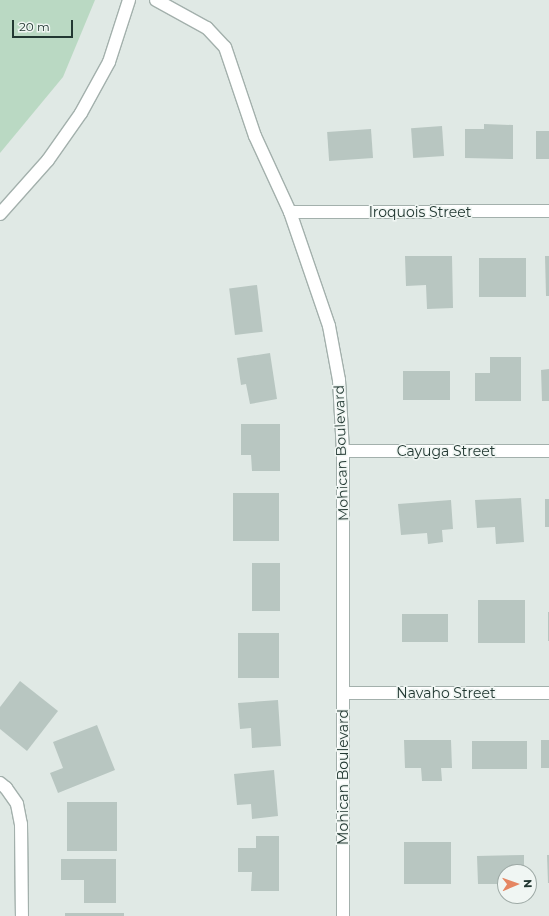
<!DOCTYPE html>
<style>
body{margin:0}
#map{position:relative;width:549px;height:916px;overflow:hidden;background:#e0e9e5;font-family:Montserrat,sans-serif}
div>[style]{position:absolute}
.green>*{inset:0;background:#bad9c3}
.building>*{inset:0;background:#b8c6c1;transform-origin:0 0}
.roads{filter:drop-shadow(1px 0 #a3b0ac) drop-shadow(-1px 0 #a3b0ac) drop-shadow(0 1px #a3b0ac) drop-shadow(0 -1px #a3b0ac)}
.minor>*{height:12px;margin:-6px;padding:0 6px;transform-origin:6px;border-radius:6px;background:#fff}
span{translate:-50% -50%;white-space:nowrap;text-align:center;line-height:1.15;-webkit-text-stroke:3px #f0f6f3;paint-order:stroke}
.street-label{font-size:14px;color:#223832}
.north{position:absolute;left:497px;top:864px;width:40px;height:40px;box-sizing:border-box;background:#f0f6f3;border:1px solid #9eaaa6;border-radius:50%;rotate:88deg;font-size:11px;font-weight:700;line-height:16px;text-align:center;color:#223832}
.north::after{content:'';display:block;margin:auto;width:14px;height:18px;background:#e58662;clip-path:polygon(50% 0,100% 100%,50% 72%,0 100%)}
.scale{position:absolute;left:12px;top:20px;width:61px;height:18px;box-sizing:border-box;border:2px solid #223832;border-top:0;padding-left:5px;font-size:12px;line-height:14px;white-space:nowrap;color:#223832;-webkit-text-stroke:3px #f0f6f3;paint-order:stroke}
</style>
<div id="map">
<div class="green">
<i style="clip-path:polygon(0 0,95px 0,63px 77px,0 153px)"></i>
</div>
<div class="building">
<i style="clip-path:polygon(484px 124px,513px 125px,513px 159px,465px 158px,465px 129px,484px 129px)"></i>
<i style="left:442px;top:126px;width:30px;height:31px;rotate:86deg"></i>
<i style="left:371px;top:129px;width:29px;height:44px;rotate:86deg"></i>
<i style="left:536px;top:131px;width:13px;height:28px"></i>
<i style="clip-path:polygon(405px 256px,452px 256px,453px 308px,427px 309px,426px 285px,406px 286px)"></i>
<i style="clip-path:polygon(545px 256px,549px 256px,549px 296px,546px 296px)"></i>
<i style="left:479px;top:258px;width:47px;height:39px"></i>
<i style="left:257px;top:285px;width:47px;height:28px;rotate:83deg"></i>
<i style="clip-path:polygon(270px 353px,277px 399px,250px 404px,246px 384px,241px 385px,237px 358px)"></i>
<i style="clip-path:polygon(490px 357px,521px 357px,521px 401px,475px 401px,475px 373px,490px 373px)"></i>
<i style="clip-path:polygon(549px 369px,549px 401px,542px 401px,541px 370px)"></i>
<i style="left:450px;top:371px;width:29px;height:47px;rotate:90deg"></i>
<i style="clip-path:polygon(241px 424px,280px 424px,280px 471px,252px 471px,251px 455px,241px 455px)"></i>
<i style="left:233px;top:493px;width:46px;height:48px"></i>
<i style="clip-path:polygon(521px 498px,524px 542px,496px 544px,495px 527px,477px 528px,475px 500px)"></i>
<i style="left:545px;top:499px;width:4px;height:28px"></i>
<i style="clip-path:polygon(451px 500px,453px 529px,442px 530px,443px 542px,428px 544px,427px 533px,401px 535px,398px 504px)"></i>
<i style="left:252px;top:563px;width:28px;height:48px"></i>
<i style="left:478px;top:600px;width:47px;height:43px"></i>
<i style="left:548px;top:612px;width:1px;height:29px"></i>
<i style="left:448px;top:614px;width:28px;height:46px;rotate:90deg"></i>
<i style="left:238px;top:633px;width:41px;height:45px"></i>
<i style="clip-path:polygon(20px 681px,58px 711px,27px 751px,0 729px,0 707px)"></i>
<i style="clip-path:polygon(278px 700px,281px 746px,252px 748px,251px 728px,240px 729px,238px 703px)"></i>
<i style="clip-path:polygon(97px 725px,115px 770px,58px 793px,50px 773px,63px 768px,53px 742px)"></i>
<i style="clip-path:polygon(404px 740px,451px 740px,452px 768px,441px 768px,442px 781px,422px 781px,421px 768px,405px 768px)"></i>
<i style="left:541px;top:740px;width:8px;height:28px"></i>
<i style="left:527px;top:741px;width:28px;height:55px;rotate:90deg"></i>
<i style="clip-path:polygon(274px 770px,278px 816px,252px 819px,251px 804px,237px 805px,234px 774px)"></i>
<i style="left:117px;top:802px;width:49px;height:50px;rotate:90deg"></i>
<i style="clip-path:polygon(256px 836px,279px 836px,279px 891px,251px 891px,252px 872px,238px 872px,238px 848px,256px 848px)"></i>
<i style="left:404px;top:842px;width:47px;height:42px"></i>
<i style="clip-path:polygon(524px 855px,524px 872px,505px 872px,505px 884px,478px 884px,477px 856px)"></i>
<i style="clip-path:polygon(547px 855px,549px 855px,549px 883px,548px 883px)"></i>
<i style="clip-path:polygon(61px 859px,116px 859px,116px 903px,84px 903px,84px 880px,61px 880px)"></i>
<i style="left:65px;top:913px;width:59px;height:3px"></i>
</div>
<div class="roads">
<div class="minor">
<i style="left:156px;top:0;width:58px;rotate:28.8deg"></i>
<i style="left:207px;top:28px;width:26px;rotate:47deg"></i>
<i style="left:225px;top:47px;width:94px;rotate:71.4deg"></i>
<i style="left:255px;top:136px;width:84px;rotate:65.3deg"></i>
<i style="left:290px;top:212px;width:120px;rotate:71.1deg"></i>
<i style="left:329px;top:326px;width:55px;rotate:79.5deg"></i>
<i style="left:339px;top:380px;width:71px;rotate:86.8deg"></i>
<i style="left:343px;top:451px;width:465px;rotate:90deg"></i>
<i style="left:290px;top:212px;width:259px;rotate:-0.2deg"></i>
<i style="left:0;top:214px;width:72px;rotate:-48.4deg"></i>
<i style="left:48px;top:160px;width:57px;rotate:-54.9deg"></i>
<i style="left:81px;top:113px;width:58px;rotate:-61.2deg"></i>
<i style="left:109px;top:62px;width:65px;rotate:-72.1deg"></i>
<i style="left:343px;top:451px;width:206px"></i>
<i style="left:343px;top:693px;width:206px"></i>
<i style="left:0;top:783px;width:8px;rotate:40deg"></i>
<i style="left:6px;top:788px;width:19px;rotate:55deg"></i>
<i style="left:17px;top:804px;width:20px;rotate:79deg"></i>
<i style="left:21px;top:824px;width:92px;rotate:89.4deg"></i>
</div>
</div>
<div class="street-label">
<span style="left:420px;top:212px">Iroquois Street</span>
<span style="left:446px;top:451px">Cayuga Street</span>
<span style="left:341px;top:453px;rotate:-92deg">Mohican Boulevard</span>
<span style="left:446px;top:693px">Navaho Street</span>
<span style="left:343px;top:777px;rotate:-90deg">Mohican Boulevard</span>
</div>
<div class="north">N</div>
<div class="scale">20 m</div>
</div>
